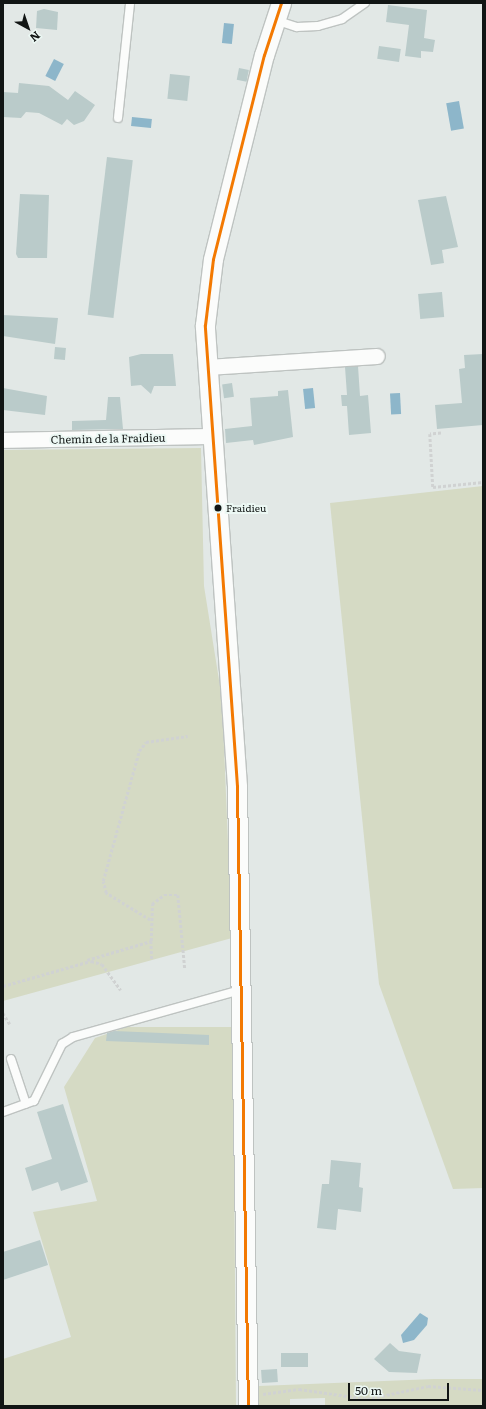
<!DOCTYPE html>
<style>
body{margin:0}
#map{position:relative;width:486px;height:1409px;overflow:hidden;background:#e2e8e6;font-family:Literata,serif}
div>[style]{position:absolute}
.green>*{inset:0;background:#d5dac4}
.water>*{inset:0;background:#8db6ca;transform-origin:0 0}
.building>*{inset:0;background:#bacbca;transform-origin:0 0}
.path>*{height:2.5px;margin-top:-1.25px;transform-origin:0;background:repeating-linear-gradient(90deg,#d0d2d2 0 3px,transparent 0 5px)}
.roads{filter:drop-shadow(1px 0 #bec3c1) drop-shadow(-1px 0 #bec3c1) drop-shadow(0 1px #bec3c1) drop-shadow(0 -1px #bec3c1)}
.service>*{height:8px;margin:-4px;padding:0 4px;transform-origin:4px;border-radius:4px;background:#fbfcfb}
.minor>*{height:15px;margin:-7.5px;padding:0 7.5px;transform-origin:7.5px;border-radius:7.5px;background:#fbfcfb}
.tertiary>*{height:19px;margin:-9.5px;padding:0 9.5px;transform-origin:9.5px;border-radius:9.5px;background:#fbfcfb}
.bus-1>*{height:3px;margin:-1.5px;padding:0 1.5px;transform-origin:1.5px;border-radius:1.5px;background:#f37901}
.dots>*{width:11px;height:11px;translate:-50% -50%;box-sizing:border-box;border:2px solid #ecf8f4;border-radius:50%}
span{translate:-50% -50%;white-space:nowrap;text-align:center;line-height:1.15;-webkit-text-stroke:4px #ecf8f4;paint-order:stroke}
.bus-label{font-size:10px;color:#111514}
.left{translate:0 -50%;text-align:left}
.street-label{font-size:11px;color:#111514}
.frame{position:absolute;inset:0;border:4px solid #111514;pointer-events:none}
.north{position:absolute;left:8px;top:8px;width:40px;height:40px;-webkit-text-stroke:3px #ecf8f4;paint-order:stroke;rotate:140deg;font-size:11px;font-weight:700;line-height:16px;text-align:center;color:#111514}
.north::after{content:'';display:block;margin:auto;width:14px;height:18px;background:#111514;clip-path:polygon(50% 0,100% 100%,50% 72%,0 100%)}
.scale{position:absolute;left:348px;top:1383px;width:101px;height:18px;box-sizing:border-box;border:2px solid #111514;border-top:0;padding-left:5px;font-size:12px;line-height:14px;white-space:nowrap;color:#111514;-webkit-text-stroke:3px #ecf8f4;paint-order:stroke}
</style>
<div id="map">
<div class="green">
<i style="clip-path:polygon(201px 448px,204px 586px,222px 699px,232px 938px,3px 1001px,3px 450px)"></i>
<i style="clip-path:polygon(483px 486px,483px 1188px,453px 1189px,379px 984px,330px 503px)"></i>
<i style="clip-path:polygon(127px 1027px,233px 1027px,236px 1406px,3px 1406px,3px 1359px,71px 1337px,33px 1212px,97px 1201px,64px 1087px,95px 1038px)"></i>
<i style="clip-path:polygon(434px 1379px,483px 1379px,483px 1406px,333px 1406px,325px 1405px,325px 1398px,290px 1399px,290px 1406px,259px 1406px,259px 1386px)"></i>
</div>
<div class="water">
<i style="left:224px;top:23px;width:10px;height:20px;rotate:6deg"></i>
<i style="left:54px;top:59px;width:11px;height:19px;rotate:27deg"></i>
<i style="left:459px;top:101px;width:28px;height:13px;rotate:80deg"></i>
<i style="left:132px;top:117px;width:20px;height:9px;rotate:6deg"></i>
<i style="left:313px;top:388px;width:20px;height:10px;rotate:84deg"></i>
<i style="left:400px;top:393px;width:21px;height:10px;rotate:87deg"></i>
<i style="clip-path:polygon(420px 1313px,428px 1318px,427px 1325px,414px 1340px,403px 1343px,401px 1335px)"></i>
</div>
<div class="building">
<i style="clip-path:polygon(388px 5px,427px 10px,424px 38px,435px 40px,433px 52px,421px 51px,421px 58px,405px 56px,409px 25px,386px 22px)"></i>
<i style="clip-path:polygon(44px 9px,58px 12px,57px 30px,36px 28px,37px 11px)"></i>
<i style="left:379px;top:46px;width:22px;height:13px;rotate:8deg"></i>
<i style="left:239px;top:68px;width:10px;height:12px;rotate:11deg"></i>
<i style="left:170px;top:74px;width:20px;height:25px;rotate:6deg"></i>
<i style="clip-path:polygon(19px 83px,49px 86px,68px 100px,75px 91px,95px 105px,84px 121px,74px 125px,67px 119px,62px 125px,39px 113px,26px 112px,21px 118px,3px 117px,3px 92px,18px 93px)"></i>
<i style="left:107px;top:157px;width:26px;height:159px;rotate:7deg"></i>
<i style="clip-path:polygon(20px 194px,49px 195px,47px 258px,18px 258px,16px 254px)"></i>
<i style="clip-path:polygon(446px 196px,458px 247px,442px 250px,444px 263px,431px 265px,418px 200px)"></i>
<i style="left:442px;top:292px;width:25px;height:24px;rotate:85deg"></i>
<i style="clip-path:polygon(3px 315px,58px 318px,55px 344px,3px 336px)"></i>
<i style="left:55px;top:347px;width:11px;height:12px;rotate:5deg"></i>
<i style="clip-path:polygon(141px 354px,173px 354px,176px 386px,154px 386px,151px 394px,141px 385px,131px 386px,129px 357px)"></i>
<i style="clip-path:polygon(483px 354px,483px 425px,437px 429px,435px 405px,462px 403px,459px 369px,465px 368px,464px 355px)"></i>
<i style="clip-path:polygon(358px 366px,360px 396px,368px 395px,371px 433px,349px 435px,347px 406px,342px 406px,341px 395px,347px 395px,345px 367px)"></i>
<i style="left:232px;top:383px;width:14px;height:10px;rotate:82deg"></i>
<i style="clip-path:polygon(3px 388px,47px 396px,45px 415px,3px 410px)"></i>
<i style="clip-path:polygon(288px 390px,293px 437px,254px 445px,253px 440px,226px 443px,225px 429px,252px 426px,250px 398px,278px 396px,278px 391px)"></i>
<i style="clip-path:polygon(108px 397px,120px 397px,123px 429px,72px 430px,72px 421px,106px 420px)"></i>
<i style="clip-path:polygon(114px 1031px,209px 1035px,209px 1045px,106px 1041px,107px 1033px)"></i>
<i style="clip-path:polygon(63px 1104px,88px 1182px,61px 1191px,58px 1182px,32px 1191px,25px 1168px,52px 1159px,37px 1112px)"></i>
<i style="clip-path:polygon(331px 1160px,361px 1163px,359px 1187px,363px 1188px,361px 1212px,338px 1209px,336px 1230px,317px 1228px,322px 1184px,329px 1184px)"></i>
<i style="clip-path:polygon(40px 1240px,48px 1265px,3px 1280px,3px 1252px)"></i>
<i style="clip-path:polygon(390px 1343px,399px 1351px,421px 1354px,417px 1373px,389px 1372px,374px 1359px)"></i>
<i style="left:281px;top:1353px;width:27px;height:14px"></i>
<i style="left:277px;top:1369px;width:13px;height:16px;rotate:86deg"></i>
</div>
<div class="path">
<i style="left:441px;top:433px;width:11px;rotate:175deg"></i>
<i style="left:430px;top:434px;width:53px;rotate:86.8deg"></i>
<i style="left:433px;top:487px;width:50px;rotate:-5.7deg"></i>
<i style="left:150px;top:920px;width:52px;rotate:-148.5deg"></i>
<i style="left:106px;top:893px;width:12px;rotate:-104deg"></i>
<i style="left:103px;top:881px;width:135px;rotate:-74.5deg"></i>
<i style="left:139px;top:751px;width:11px;rotate:-52deg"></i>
<i style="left:146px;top:742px;width:42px;rotate:-8.1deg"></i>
<i style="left:151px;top:941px;width:37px;rotate:-88deg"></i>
<i style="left:152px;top:904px;width:15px;rotate:-37deg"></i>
<i style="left:164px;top:895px;width:14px"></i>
<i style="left:178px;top:895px;width:74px;rotate:84.6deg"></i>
<i style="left:87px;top:960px;width:67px;rotate:-16.5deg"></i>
<i style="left:151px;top:941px;width:19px;rotate:87deg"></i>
<i style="left:3px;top:986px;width:91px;rotate:-15.9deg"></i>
<i style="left:91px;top:961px;width:11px;rotate:15deg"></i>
<i style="left:102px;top:964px;width:32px;rotate:54deg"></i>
<i style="left:3px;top:1013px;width:13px;rotate:58deg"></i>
<i style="left:263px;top:1394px;width:36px;rotate:-8deg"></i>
<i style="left:299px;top:1389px;width:69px;rotate:8.4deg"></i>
<i style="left:367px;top:1399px;width:62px;rotate:-12deg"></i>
<i style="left:428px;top:1386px;width:55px;rotate:4.2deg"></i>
</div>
<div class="roads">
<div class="service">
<i style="left:275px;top:20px;width:23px;rotate:18deg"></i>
<i style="left:297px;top:27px;width:21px;rotate:-3deg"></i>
<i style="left:318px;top:26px;width:25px;rotate:-16deg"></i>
<i style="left:342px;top:19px;width:28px;rotate:-35deg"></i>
<i style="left:118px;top:118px;width:116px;rotate:-84deg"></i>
<i style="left:11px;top:1059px;width:47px;rotate:71.6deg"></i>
<i style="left:3px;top:1112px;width:33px;rotate:-20deg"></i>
<i style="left:34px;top:1101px;width:64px;rotate:-63.8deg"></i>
<i style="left:62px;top:1044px;width:13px;rotate:-32deg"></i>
<i style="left:73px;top:1037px;width:173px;rotate:-15.7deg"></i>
</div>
<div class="minor">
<i style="left:207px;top:367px;width:170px;rotate:-3.7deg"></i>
<i style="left:3px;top:440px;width:211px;rotate:-1.1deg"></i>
</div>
<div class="tertiary">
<i style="left:248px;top:1406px;width:620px;rotate:-91.02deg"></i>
<i style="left:237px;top:786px;width:462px;rotate:-94deg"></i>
<i style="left:205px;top:325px;width:66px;rotate:-83.1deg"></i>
<i style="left:213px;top:259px;width:210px;rotate:-76deg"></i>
<i style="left:264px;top:55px;width:55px;rotate:-71.9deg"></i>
</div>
</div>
<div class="bus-1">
<i style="left:248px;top:1406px;width:620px;rotate:-91.02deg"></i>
<i style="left:237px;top:786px;width:462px;rotate:-94deg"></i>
<i style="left:205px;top:325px;width:66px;rotate:-83.1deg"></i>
<i style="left:213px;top:259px;width:210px;rotate:-76deg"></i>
<i style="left:264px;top:55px;width:55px;rotate:-71.9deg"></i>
</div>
<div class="dots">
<i style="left:218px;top:508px;background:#111514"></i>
</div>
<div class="bus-label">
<span class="left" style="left:226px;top:508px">Fraidieu</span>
</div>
<div class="street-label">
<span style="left:108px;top:438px;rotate:-1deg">Chemin de la Fraidieu</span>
</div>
<div class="frame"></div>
<div class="north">N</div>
<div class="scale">50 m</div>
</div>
